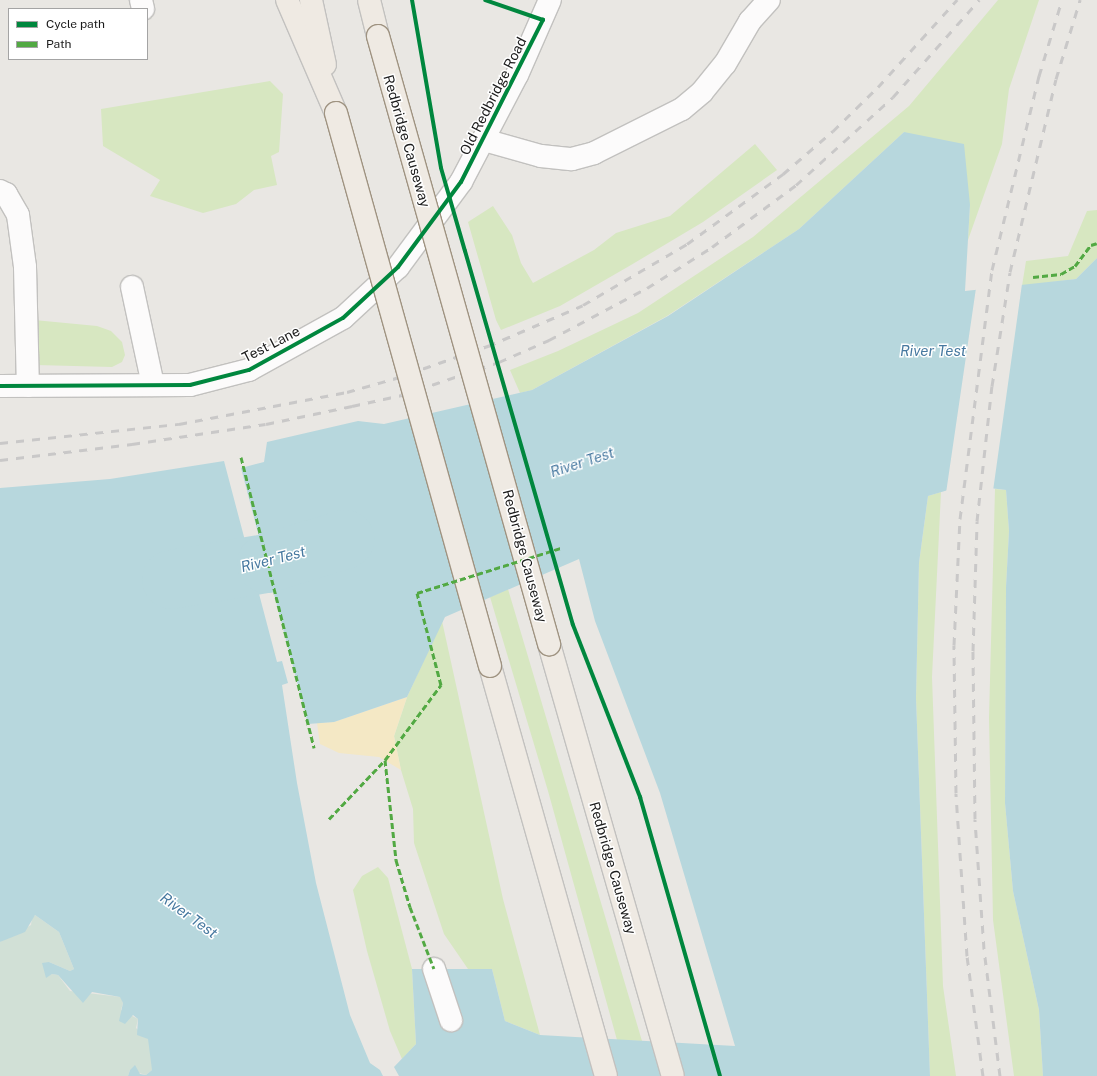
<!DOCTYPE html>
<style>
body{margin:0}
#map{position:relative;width:1097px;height:1076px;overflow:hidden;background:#e9e7e3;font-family:"Public Sans",sans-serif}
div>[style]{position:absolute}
.grass>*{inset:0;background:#d7e7c1}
.wetland>*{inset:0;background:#d1e0d6}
.sand>*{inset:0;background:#f4e8c5}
.water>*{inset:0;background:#b7d7dd}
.pier>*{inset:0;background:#e9e7e3}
.river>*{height:59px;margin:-29.5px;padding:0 29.5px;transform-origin:29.5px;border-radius:29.5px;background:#b7d7dd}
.roads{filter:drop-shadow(1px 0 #c2c1bf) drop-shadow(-1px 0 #c2c1bf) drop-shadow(0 1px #c2c1bf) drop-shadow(0 -1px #c2c1bf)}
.minor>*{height:22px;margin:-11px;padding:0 11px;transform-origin:11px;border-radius:11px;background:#fcfbfb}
.major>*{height:22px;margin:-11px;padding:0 11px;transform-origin:11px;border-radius:11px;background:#efeae3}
.rail>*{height:3px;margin-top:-1.5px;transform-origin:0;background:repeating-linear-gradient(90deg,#c9c8c8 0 8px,transparent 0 16px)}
.bridges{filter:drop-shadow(1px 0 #9f9381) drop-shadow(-1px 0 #9f9381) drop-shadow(0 1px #9f9381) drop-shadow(0 -1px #9f9381)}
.major-bridge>*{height:22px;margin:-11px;padding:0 11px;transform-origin:11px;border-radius:11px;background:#efeae3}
.quiet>*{height:3px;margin-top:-1.5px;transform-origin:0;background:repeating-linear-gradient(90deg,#52a943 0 6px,transparent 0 9px)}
.cycleway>*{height:4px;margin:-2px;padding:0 2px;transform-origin:2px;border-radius:2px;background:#00873e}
span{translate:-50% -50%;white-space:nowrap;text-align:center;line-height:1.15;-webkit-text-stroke:3px #fff;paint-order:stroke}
.street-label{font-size:14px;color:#1b1b1b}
.water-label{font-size:15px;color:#4779a0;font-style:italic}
.legend{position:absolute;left:8px;top:8px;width:140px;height:52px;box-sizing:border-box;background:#fff;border:1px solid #a4a4a4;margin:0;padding:5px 7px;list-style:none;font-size:12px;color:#1b1b1b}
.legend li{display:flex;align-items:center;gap:8px;height:20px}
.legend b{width:20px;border:1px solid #a4a4a4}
</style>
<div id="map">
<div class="grass">
<i style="clip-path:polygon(998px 0,1039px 0,1009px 89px,1002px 144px,968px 240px,970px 205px,904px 132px,799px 229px,667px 316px,532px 390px,520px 393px,510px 370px,558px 351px,638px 313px,753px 237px,909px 106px)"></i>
<i style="clip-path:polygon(270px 81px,283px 94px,279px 152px,271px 156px,277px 185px,254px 190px,236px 204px,203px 213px,150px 196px,160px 180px,103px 146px,101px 109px)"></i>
<i style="clip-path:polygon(755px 144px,777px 170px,703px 222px,631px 265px,560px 306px,501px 330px,496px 320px,468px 222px,493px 206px,512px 235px,521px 263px,533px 283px,594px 250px,616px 233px,670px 216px)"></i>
<i style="clip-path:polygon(1097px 210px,1097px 258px,1076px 279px,1022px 286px,1026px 261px,1068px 256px,1087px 211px)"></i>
<i style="clip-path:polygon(34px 320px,97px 326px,111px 331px,122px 342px,125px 355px,122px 362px,112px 367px,36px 365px)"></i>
<i style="clip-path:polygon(995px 489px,1006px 490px,1009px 531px,1006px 587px,1005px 803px,1013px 891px,1039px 1010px,1043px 1076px,1014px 1076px,993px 920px,989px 718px)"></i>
<i style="clip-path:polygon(941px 492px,932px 677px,943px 986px,956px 1076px,930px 1076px,916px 698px,919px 563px,928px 496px)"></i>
<i style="clip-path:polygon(508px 589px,642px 1041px,617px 1040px,548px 791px,490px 597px)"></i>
<i style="clip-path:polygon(442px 621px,503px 899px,540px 1035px,505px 1021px,492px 969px,468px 969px,444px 934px,414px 843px,413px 809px,401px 770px,394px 736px,407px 697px)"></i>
<i style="clip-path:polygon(378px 867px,388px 878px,412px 969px,416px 1044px,402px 1059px,390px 1031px,367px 951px,353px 890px,362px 876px)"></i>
</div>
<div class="wetland">
<i style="clip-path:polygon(35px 915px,59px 932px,74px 969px,70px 971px,49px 962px,46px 977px,52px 974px,58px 975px,70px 991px,121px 997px,123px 1003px,121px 1010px,138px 1019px,136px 1028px,148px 1038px,151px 1045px,153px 1063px,152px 1070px,146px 1075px,130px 1070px,128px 1076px,0 1076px,0 942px,31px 925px,32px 918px)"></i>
</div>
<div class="sand">
<i style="clip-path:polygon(407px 697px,394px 736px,401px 770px,379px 757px,339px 753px,320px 744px,317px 723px,334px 722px)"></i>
</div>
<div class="water">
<i style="clip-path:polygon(904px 132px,964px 144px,970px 205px,965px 291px,1076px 279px,1097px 258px,1097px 1076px,1043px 1076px,1039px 1010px,1013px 891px,1005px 803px,1006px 587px,1009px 531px,1006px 490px,965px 485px,928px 496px,919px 563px,916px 698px,930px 1076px,399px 1076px,394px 1067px,416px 1044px,412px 969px,492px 969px,505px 1021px,540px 1035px,735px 1046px,660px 793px,595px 621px,579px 559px,445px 617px,407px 697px,334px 722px,308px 724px,241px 468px,264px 462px,267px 442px,358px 421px,384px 424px,532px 390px,668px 316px,799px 229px)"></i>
<i style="clip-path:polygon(224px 461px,277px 662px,282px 661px,288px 683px,282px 685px,297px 783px,316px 883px,350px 1015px,370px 1063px,380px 1070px,383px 1076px,128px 1076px,130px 1070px,135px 1065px,140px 1074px,146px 1075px,152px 1070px,148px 1039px,137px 1035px,138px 1019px,133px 1015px,125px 1024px,119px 1021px,123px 1003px,120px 997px,92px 992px,83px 1003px,58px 975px,52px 974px,46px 978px,42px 963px,49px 962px,70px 971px,74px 969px,59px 932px,35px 915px,25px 932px,0 942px,0 488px,110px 479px)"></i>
</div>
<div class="pier">
<i style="clip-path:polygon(1022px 284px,993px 491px,966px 487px,946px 493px,976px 288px)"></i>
</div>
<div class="river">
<i style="left:171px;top:579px;width:96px;rotate:-9.6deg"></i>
<i style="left:266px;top:563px;width:82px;rotate:-17.1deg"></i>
</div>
<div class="roads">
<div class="minor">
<i style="left:141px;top:0;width:9px;rotate:77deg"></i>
<i style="left:484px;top:140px;width:59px;rotate:15.7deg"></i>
<i style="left:541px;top:156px;width:31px;rotate:6deg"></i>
<i style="left:572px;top:159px;width:23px;rotate:-15deg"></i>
<i style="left:594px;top:153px;width:98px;rotate:-26.6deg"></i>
<i style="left:682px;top:109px;width:26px;rotate:-40deg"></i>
<i style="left:702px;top:92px;width:36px;rotate:-51deg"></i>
<i style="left:725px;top:64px;width:50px;rotate:-59.8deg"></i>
<i style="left:750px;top:21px;width:28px;rotate:-48deg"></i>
<i style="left:0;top:191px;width:7px;rotate:27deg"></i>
<i style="left:6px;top:194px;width:24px;rotate:60deg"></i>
<i style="left:18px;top:215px;width:52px;rotate:82.3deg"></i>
<i style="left:25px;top:267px;width:119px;rotate:88.6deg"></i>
<i style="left:132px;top:287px;width:100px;rotate:77.9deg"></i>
<i style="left:0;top:386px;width:190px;rotate:-0.3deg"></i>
<i style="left:190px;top:385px;width:61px;rotate:-14.3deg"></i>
<i style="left:249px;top:370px;width:107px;rotate:-29deg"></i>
<i style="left:343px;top:318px;width:75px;rotate:-42.8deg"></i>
<i style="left:398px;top:267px;width:106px;rotate:-53.5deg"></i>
<i style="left:461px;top:182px;width:121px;rotate:-62.4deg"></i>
<i style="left:517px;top:75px;width:82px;rotate:-66.3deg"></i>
<i style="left:434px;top:969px;width:54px;rotate:71.6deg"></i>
</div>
<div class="major">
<i style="left:287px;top:0;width:123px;rotate:66.6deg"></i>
<i style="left:311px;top:0;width:66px;rotate:77.8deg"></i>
<i style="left:369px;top:0;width:37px;rotate:76deg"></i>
<i style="left:549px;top:644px;width:449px;rotate:74deg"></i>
<i style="left:490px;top:666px;width:426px;rotate:74.2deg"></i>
</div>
</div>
<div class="rail">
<i style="left:0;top:443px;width:180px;rotate:-6.1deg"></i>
<i style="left:179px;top:424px;width:171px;rotate:-10.8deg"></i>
<i style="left:347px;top:392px;width:48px;rotate:-15.8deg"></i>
<i style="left:393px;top:379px;width:101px;rotate:-19.2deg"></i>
<i style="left:488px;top:346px;width:103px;rotate:-23.3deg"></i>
<i style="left:583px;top:305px;width:121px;rotate:-30.4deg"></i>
<i style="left:687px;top:244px;width:119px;rotate:-36.1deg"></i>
<i style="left:783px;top:174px;width:66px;rotate:-40.7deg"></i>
<i style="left:833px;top:131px;width:63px;rotate:-44.4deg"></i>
<i style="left:878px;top:87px;width:118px;rotate:-47.8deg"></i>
<i style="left:0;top:460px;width:133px;rotate:-6.9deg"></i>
<i style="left:132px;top:444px;width:135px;rotate:-8.5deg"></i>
<i style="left:266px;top:424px;width:88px;rotate:-11.8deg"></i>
<i style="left:352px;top:406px;width:51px;rotate:-12.4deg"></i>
<i style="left:402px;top:395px;width:102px;rotate:-18.8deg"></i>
<i style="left:499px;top:362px;width:55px;rotate:-23.7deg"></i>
<i style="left:549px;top:340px;width:111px;rotate:-28deg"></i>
<i style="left:647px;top:288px;width:77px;rotate:-32.2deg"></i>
<i style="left:712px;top:247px;width:104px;rotate:-36.4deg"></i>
<i style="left:796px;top:185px;width:131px;rotate:-42.2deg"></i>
<i style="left:893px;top:97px;width:130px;rotate:-48.4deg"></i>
<i style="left:983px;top:1076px;width:121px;rotate:-97.6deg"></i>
<i style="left:967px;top:956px;width:163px;rotate:-93.9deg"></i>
<i style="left:956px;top:793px;width:148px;rotate:-90.8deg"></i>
<i style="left:954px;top:645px;width:126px;rotate:-87.3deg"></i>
<i style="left:960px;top:519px;width:251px;rotate:-82.7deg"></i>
<i style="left:992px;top:270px;width:200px;rotate:-76.4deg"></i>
<i style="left:1039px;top:76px;width:79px;rotate:-73.2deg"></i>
<i style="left:1000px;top:1076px;width:128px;rotate:-97.2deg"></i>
<i style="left:984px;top:949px;width:130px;rotate:-94deg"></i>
<i style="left:975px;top:819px;width:168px;rotate:-90.7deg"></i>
<i style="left:973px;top:651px;width:130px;rotate:-88.2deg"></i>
<i style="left:977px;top:521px;width:136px;rotate:-83.7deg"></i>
<i style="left:992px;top:386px;width:115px;rotate:-81deg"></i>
<i style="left:1010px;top:272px;width:198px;rotate:-76.6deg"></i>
<i style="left:1056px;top:79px;width:83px;rotate:-73.1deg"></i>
</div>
<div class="bridges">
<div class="major-bridge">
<i style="left:378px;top:36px;width:632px;rotate:74.29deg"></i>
<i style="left:336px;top:113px;width:574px;rotate:74.44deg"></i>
</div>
</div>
<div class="quiet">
<i style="left:1033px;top:277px;width:28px;rotate:-6deg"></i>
<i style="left:1061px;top:274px;width:16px;rotate:-30deg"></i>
<i style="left:1075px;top:266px;width:26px;rotate:-53deg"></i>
<i style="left:1091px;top:245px;width:6px;rotate:-18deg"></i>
<i style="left:241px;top:457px;width:300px;rotate:75.9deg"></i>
<i style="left:385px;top:760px;width:94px;rotate:-53.3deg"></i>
<i style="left:441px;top:685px;width:95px;rotate:-104.6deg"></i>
<i style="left:417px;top:593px;width:151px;rotate:-17.4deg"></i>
<i style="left:329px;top:819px;width:81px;rotate:-46.5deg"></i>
<i style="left:385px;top:760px;width:101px;rotate:83.7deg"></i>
<i style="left:396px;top:860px;width:49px;rotate:73.4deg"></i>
<i style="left:410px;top:907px;width:66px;rotate:68.8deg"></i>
</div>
<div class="cycleway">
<i style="left:412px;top:0;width:170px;rotate:80.2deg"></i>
<i style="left:441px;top:168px;width:86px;rotate:73.9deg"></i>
<i style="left:465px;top:251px;width:389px;rotate:73.9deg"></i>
<i style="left:573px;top:625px;width:185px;rotate:68.7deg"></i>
<i style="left:640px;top:797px;width:290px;rotate:74deg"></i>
<i style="left:0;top:386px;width:190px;rotate:-0.3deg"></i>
<i style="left:190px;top:385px;width:61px;rotate:-14.3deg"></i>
<i style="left:249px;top:370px;width:107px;rotate:-29deg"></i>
<i style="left:343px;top:318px;width:75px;rotate:-42.8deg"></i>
<i style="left:398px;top:267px;width:106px;rotate:-53.5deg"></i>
<i style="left:461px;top:182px;width:182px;rotate:-63.2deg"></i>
<i style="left:543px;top:20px;width:61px;rotate:-161deg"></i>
</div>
<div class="street-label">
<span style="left:493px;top:96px;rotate:-63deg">Old Redbridge Road</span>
<span style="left:407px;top:141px;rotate:74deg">Redbridge Causeway</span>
<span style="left:271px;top:344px;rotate:-27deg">Test Lane</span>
<span style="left:525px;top:556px;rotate:75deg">Redbridge Causeway</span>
<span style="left:613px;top:868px;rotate:74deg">Redbridge Causeway</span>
</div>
<div class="water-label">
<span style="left:933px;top:351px">River Test</span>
<span style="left:582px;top:462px;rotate:-18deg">River Test</span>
<span style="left:273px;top:559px;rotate:-14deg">River Test</span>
<span style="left:189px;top:915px;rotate:36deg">River Test</span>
</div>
<ul class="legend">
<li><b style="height:5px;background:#00873e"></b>Cycle path</li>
<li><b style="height:5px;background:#52a943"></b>Path</li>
</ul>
</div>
